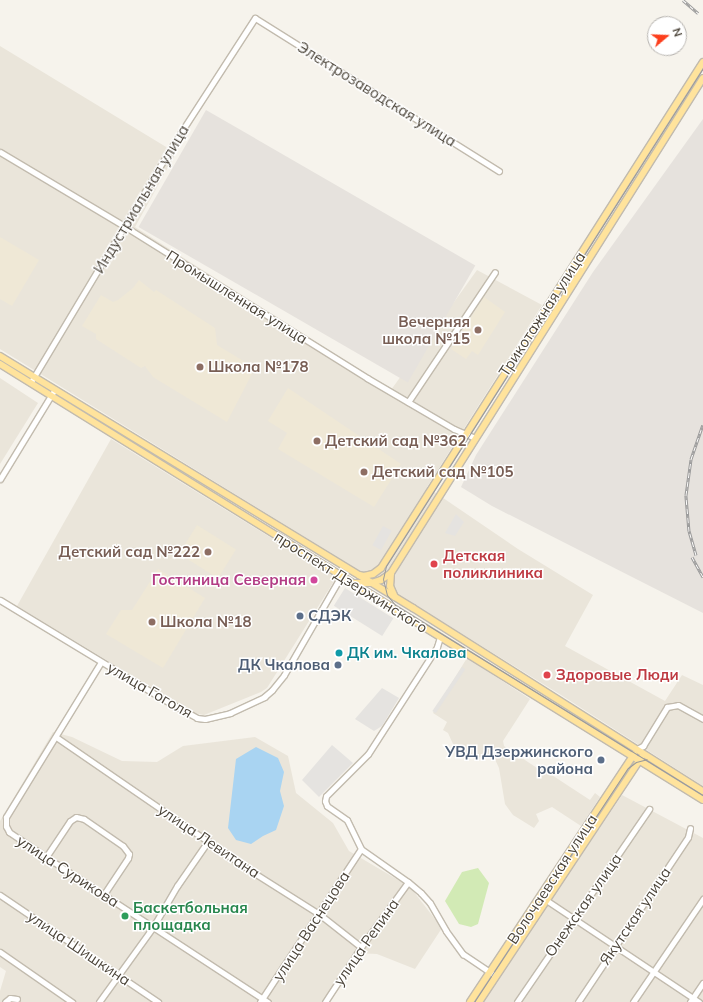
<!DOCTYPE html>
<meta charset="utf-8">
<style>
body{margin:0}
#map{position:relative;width:703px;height:1002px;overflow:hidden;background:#f6f3ec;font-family:Mulish,sans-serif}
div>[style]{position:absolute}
.residential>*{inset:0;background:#eae5da}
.industrial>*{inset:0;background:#e6e2dd;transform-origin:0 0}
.education>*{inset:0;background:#efe8d6;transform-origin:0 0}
.green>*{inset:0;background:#d2eab5}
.parking>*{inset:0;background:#e5e3e0;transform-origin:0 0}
.water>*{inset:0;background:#a9d4f2}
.roads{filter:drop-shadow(1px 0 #c2bbae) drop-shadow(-1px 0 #c2bbae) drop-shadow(0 1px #c2bbae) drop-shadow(0 -1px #c2bbae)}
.minor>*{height:5px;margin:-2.5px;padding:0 2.5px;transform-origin:2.5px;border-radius:2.5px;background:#fff}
.major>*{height:6px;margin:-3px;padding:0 3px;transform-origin:3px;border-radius:3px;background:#ffe39c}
.tram>*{height:1px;margin:-0.5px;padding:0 0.5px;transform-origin:0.5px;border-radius:0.5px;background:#9a9a9a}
.rail>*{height:3px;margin-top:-1.5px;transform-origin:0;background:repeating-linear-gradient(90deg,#fff 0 4.5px,#9a9a9a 0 9px);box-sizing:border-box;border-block:1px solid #9a9a9a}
.dots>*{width:11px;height:11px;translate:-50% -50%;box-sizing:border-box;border:2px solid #fff;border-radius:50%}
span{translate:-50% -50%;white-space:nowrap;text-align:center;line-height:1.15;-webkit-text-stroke:3px #fff;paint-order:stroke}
.street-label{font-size:15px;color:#4b4439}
.education-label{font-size:15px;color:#785e54;font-weight:700}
.right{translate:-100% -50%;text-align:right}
.left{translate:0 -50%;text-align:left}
.health-label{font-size:15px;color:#be3a42;font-weight:700}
.hotel-label{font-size:15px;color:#b23c85;font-weight:700}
.service-label{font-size:15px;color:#4e5e75;font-weight:700}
.culture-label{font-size:15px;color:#0d838f;font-weight:700}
.leisure-label{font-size:15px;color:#27864d;font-weight:700}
.north{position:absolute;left:647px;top:16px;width:40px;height:40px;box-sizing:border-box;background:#fff;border:1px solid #b7b4b0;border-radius:50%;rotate:71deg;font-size:11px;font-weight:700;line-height:16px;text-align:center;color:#4b4439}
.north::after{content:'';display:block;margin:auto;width:14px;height:18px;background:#fc3f1d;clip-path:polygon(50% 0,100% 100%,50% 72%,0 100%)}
</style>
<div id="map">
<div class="residential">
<i style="clip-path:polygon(0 46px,176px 153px,135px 227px,391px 390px,477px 270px,542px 305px,427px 487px,518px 549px,593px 595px,565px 646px,665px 701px,682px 675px,703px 685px,703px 786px,561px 695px,0 349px)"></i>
<i style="clip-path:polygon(0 378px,38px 403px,0 464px)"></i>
<i style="clip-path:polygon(111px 439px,336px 578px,267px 688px,261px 692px,204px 715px,194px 713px,17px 606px)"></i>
<i style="clip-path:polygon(467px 658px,530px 699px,503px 741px,504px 746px,537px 768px,538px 766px,590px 800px,595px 793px,600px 797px,581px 826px,552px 807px,536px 814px,539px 821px,534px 828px,513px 815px,505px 804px,499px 768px,492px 753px,474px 759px,453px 744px,448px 733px,443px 730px,447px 722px,433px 713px)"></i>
<i style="clip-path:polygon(53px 732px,72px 737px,122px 761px,157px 762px,183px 746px,255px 737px,288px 756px,296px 793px,333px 823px,349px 851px,410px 887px,442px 928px,415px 969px,377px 954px,354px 953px,328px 1002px,0 1002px,0 991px,6px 971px,0 967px,0 821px)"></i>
<i style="clip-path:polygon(622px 795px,703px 838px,703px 1002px,482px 1002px)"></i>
</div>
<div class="industrial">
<i style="left:206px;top:110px;width:311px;height:135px;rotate:30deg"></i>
<i style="clip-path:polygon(703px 119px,703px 613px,492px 506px,461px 487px,476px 455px,593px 272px)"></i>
</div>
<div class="education">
<i style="clip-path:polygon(0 237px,39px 260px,12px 306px,0 299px)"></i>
<i style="clip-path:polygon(139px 280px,154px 292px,156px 290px,215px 328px,217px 345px,255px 368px,227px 422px,153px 377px,145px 366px,141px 368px,96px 339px,96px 334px,82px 326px,101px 295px,113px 302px,118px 300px,133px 288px)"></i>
<i style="clip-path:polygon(484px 297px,505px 312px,478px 355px,472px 351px,466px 359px,451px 349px)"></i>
<i style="clip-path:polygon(288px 388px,401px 464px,374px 507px,278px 449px,287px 433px,268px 421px)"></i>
<i style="left:197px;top:525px;width:46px;height:34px;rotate:32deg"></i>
<i style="clip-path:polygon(158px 569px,205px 598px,163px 668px,106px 634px,121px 610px,132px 610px)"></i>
</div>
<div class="green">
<i style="clip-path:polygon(478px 868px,489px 883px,478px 924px,471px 927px,459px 924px,445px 901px,462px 872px)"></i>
</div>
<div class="parking">
<i style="clip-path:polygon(456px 514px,464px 522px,455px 536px,445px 533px)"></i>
<i style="left:383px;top:526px;width:10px;height:22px;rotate:29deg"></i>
<i style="left:345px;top:588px;width:57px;height:21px;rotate:32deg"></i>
<i style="left:462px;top:667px;width:4px;height:53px;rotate:34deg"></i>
<i style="clip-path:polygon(382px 688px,399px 698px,382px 726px,374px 731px,355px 719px)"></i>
<i style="clip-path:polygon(332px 745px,353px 763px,319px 797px,302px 780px)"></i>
</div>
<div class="water">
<i style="clip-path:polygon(256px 747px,278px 758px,284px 772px,280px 791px,284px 806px,276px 830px,263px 836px,251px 844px,236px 840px,228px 828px,236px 759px)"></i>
</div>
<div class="roads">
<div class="minor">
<i style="left:0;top:152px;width:144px;rotate:30.8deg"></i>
<i style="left:124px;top:226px;width:287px;rotate:32deg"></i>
<i style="left:367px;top:378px;width:101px;rotate:30.4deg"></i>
<i style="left:454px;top:429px;width:23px;rotate:23deg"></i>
<i style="left:32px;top:380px;width:276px;rotate:-59.1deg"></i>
<i style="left:174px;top:143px;width:149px;rotate:-57.1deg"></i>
<i style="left:255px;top:18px;width:288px;rotate:32.1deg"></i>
<i style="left:408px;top:402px;width:156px;rotate:-56.2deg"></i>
<i style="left:0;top:479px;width:105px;rotate:-58.6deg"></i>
<i style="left:0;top:600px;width:191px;rotate:31.3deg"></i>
<i style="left:163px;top:699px;width:39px;rotate:29deg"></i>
<i style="left:197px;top:718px;width:8px;rotate:7deg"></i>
<i style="left:205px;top:719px;width:26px;rotate:-13deg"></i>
<i style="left:230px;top:713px;width:38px;rotate:-25deg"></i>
<i style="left:264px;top:697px;width:11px;rotate:-41deg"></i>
<i style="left:272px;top:690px;width:19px;rotate:-51deg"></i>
<i style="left:284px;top:675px;width:114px;rotate:-60.1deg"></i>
<i style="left:440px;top:637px;width:10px;rotate:107deg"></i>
<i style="left:437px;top:647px;width:127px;rotate:122.8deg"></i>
<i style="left:368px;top:754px;width:59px;rotate:135deg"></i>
<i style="left:326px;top:796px;width:5px;rotate:101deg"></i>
<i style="left:325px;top:801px;width:5px;rotate:68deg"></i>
<i style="left:327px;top:806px;width:24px;rotate:35deg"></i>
<i style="left:347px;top:820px;width:32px;rotate:64deg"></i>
<i style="left:361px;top:849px;width:57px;rotate:35.1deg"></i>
<i style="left:408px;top:882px;width:17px;rotate:40deg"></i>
<i style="left:421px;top:893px;width:13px;rotate:48deg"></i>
<i style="left:430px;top:903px;width:32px;rotate:60deg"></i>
<i style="left:446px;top:931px;width:29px;rotate:54deg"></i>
<i style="left:463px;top:954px;width:36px;rotate:34deg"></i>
<i style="left:101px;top:662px;width:182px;rotate:121.5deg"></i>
<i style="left:6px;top:817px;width:9px;rotate:90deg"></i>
<i style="left:6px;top:826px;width:7px;rotate:63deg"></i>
<i style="left:9px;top:832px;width:45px;rotate:34deg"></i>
<i style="left:46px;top:857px;width:265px;rotate:33.2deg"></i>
<i style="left:56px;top:737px;width:237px;rotate:34.5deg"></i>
<i style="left:251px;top:871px;width:80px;rotate:32.3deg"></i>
<i style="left:319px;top:914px;width:53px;rotate:38.2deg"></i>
<i style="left:637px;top:749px;width:7px;rotate:-27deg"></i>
<i style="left:643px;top:746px;width:46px;rotate:-58.4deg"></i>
<i style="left:667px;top:707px;width:11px;rotate:-10deg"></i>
<i style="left:678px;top:705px;width:29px;rotate:29deg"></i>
<i style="left:46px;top:857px;width:43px;rotate:-56.3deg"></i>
<i style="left:70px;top:821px;width:7px;rotate:-34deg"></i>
<i style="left:76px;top:817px;width:8px;rotate:14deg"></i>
<i style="left:84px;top:819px;width:47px;rotate:34.7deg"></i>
<i style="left:123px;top:846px;width:10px;rotate:53deg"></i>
<i style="left:129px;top:854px;width:4px;rotate:104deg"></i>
<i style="left:128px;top:858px;width:43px;rotate:123.7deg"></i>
<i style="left:0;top:895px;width:191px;rotate:34.1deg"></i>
<i style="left:540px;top:896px;width:191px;rotate:33.7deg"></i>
<i style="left:0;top:952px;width:88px;rotate:34.8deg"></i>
<i style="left:5px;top:1002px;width:6px;rotate:-39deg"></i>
<i style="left:10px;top:998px;width:7px;rotate:8deg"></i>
<i style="left:99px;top:1002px;width:92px;rotate:-54.2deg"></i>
<i style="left:153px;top:927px;width:48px;rotate:-59.7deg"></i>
<i style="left:177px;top:886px;width:55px;rotate:-55.4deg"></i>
<i style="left:260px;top:1002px;width:183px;rotate:-56.6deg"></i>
<i style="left:325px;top:1002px;width:66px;rotate:-56.8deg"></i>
<i style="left:361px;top:947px;width:80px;rotate:-54.1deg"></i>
<i style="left:517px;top:1002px;width:234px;rotate:-55.6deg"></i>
<i style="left:578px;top:1002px;width:198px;rotate:-56.3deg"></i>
<i style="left:688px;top:837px;width:9px;rotate:-77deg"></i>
<i style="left:633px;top:1002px;width:125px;rotate:-55.8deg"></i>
<i style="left:690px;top:1002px;width:23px;rotate:-56deg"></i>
</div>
<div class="major">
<i style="left:0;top:356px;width:484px;rotate:31.4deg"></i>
<i style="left:413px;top:608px;width:343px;rotate:32.3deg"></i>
<i style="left:0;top:364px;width:827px;rotate:31.81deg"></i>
<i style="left:391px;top:573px;width:13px;rotate:94deg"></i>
<i style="left:390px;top:586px;width:12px;rotate:66deg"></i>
<i style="left:359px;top:575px;width:5px;rotate:11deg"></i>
<i style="left:364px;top:576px;width:9px;rotate:-13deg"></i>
<i style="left:373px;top:574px;width:10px;rotate:-37deg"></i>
<i style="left:381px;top:568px;width:600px;rotate:-57.53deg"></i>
<i style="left:354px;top:583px;width:17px"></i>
<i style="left:371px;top:583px;width:10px;rotate:-17deg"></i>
<i style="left:381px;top:580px;width:12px;rotate:-35deg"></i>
<i style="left:391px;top:573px;width:585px;rotate:-57.78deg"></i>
<i style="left:470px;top:1002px;width:297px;rotate:-56.5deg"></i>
<i style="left:479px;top:1002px;width:293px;rotate:-56.4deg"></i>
</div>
</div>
<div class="tram">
<i style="left:703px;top:68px;width:590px;rotate:122.48deg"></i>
<i style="left:386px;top:566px;width:13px;rotate:103deg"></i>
<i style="left:383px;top:579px;width:16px;rotate:76deg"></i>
<i style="left:387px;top:595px;width:13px;rotate:51deg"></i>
<i style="left:395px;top:605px;width:362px;rotate:31.7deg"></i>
<i style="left:474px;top:1002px;width:280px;rotate:-56.7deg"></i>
<i style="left:628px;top:768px;width:10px;rotate:-37deg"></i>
<i style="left:636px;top:762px;width:11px;rotate:-15deg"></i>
</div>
<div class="rail">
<i style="left:683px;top:0;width:20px;rotate:41deg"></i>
<i style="left:696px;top:555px;width:25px;rotate:-106deg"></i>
<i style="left:689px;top:531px;width:36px;rotate:-95deg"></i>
<i style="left:686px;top:495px;width:36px;rotate:-82deg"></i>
<i style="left:691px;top:459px;width:36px;rotate:-71deg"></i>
<i style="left:692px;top:557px;width:23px;rotate:61deg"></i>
</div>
<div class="dots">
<i style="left:478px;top:330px;background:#8d6e63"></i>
<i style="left:200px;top:367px;background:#8d6e63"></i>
<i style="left:317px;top:441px;background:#8d6e63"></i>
<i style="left:364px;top:472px;background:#8d6e63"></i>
<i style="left:208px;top:552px;background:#8d6e63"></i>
<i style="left:434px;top:564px;background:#e0444e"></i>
<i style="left:314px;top:580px;background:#d1479c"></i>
<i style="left:300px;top:616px;background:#5c6f8a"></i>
<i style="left:152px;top:622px;background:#8d6e63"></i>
<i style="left:339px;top:653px;background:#0f9aa8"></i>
<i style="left:338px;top:665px;background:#5c6f8a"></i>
<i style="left:547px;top:675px;background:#e0444e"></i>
<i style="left:601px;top:760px;background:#5c6f8a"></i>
<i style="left:125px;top:916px;background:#2e9e5b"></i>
</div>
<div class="street-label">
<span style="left:377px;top:94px;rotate:32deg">Электрозаводская улица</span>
<span style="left:141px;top:199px;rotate:-59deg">Индустриальная улица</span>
<span style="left:237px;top:297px;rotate:32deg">Промышленная улица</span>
<span style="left:542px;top:314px;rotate:-57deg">Трикотажная улица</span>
<span style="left:351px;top:582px;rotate:32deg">проспект Дзержинского</span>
<span style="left:150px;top:690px;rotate:30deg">улица Гоголя</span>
<span style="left:209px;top:841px;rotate:34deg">улица Левитана</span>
<span style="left:68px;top:871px;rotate:33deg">улица Сурикова</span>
<span style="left:552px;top:879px;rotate:-57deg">Волочаевская улица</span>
<span style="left:583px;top:905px;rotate:-55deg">Онежская улица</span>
<span style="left:635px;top:916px;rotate:-56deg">Якутская улица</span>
<span style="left:311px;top:926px;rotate:-57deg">улица Васнецова</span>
<span style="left:366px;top:942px;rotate:-55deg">улица Репина</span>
<span style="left:79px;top:948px;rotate:34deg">улица Шишкина</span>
</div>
<div class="education-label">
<span class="right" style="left:470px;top:330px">Вечерняя<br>школа №15</span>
<span class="left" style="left:208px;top:367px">Школа №178</span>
<span class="left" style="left:325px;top:441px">Детский сад №362</span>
<span class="left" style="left:372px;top:472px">Детский сад №105</span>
<span class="right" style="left:200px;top:552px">Детский сад №222</span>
<span class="left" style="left:160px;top:622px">Школа №18</span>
</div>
<div class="health-label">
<span class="left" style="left:443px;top:564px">Детская<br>поликлиника</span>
<span class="left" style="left:556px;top:675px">Здоровые Люди</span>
</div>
<div class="hotel-label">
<span class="right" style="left:306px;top:580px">Гостиница Северная</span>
</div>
<div class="service-label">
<span class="left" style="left:308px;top:616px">СДЭК</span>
<span class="right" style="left:330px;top:665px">ДК Чкалова</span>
<span class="right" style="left:593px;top:760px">УВД Дзержинского<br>района</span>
</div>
<div class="culture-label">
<span class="left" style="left:347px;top:653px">ДК им. Чкалова</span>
</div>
<div class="leisure-label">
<span class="left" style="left:133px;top:916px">Баскетбольная<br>площадка</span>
</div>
<div class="north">N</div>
</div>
